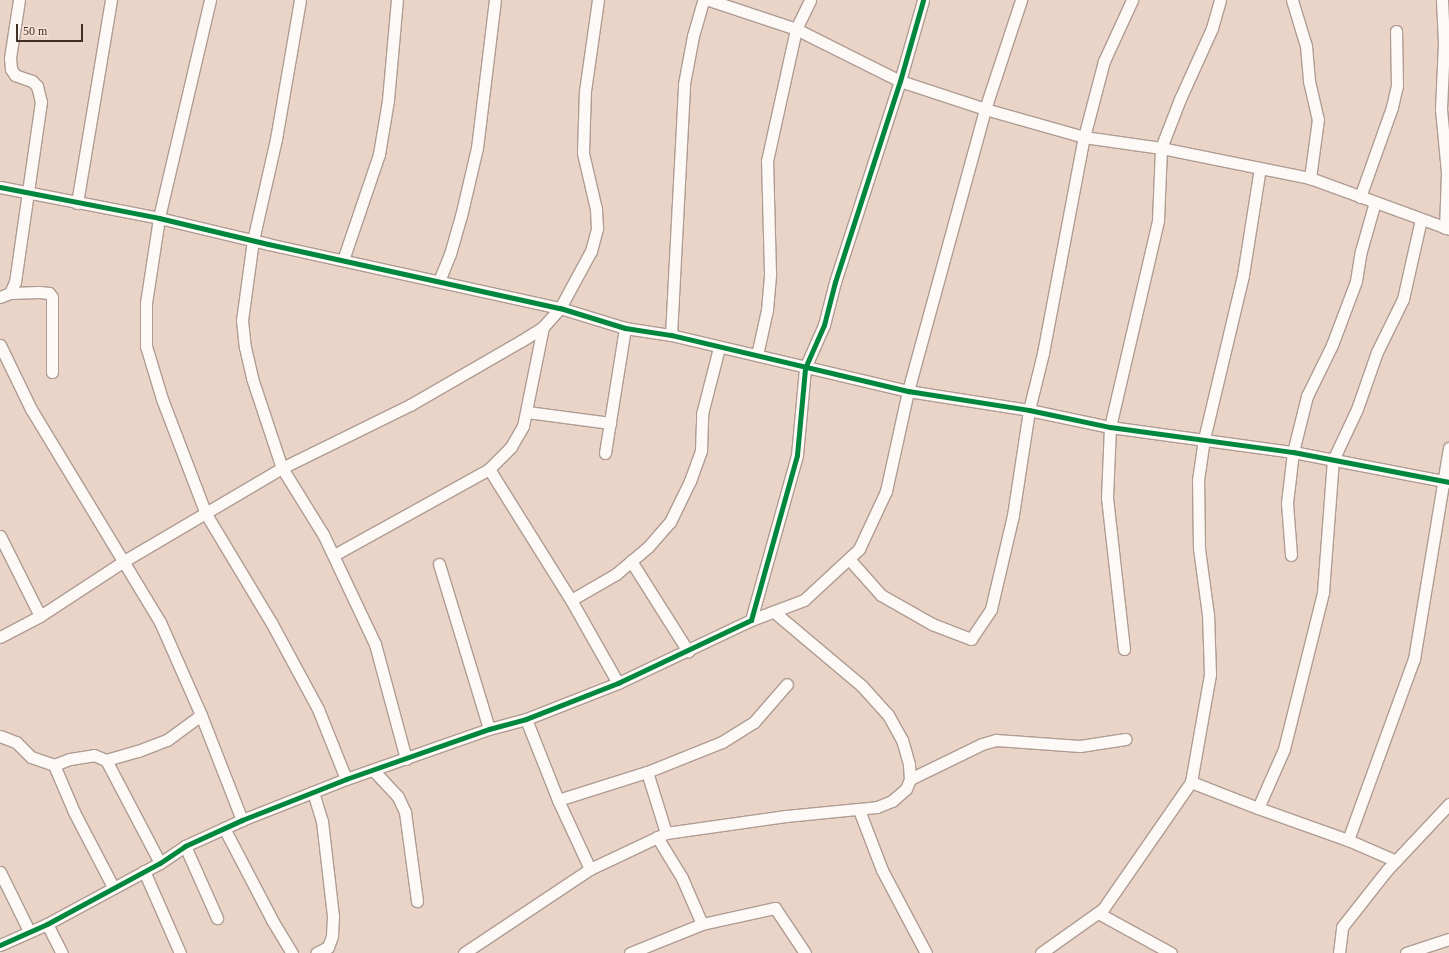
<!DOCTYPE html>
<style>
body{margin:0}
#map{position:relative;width:1449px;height:953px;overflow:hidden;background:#ead4c8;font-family:"Times New Roman",serif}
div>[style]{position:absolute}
.roads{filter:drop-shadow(1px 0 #af9c92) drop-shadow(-1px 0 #af9c92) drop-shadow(0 1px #af9c92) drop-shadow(0 -1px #af9c92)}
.street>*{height:11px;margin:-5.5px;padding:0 5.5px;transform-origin:5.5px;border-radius:5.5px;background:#fcf9f7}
.cycleway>*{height:5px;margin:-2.5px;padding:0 2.5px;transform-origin:2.5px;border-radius:2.5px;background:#00873e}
span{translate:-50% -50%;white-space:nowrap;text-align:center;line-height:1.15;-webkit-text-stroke:3px #f7e2d7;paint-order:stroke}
.scale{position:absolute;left:16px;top:24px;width:67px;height:18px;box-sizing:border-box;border:2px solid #422f23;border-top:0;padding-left:5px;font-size:12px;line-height:14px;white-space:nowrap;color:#422f23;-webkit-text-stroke:3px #f7e2d7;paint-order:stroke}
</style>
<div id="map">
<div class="roads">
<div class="street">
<i style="left:210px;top:0;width:224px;rotate:103.2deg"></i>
<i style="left:159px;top:218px;width:86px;rotate:98.7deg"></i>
<i style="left:146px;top:303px;width:43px;rotate:90deg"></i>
<i style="left:146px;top:346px;width:55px;rotate:73.2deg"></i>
<i style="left:162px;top:399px;width:123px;rotate:69.1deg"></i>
<i style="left:206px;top:514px;width:126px;rotate:59deg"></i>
<i style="left:271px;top:622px;width:99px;rotate:61.6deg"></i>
<i style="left:318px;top:709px;width:75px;rotate:68.2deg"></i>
<i style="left:300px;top:0;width:141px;rotate:99.8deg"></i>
<i style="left:276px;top:139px;width:104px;rotate:102.8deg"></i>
<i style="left:253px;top:240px;width:81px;rotate:97.8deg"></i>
<i style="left:242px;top:320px;width:27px;rotate:84deg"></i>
<i style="left:245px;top:347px;width:32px;rotate:77deg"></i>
<i style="left:252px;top:378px;width:95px;rotate:71.6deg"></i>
<i style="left:282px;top:468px;width:78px;rotate:58.2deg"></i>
<i style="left:323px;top:534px;width:122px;rotate:64.7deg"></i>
<i style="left:375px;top:644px;width:119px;rotate:74.9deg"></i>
<i style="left:709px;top:0;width:92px;rotate:18.4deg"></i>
<i style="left:796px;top:29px;width:116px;rotate:26.6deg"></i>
<i style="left:900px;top:81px;width:89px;rotate:18.2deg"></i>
<i style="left:985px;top:109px;width:103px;rotate:15.8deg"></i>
<i style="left:1084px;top:137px;width:78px;rotate:8.1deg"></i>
<i style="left:1161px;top:148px;width:152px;rotate:11.4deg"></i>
<i style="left:1310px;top:178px;width:148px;rotate:20.1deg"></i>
<i style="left:1292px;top:0;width:48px;rotate:73.1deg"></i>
<i style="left:1306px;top:46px;width:35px;rotate:85deg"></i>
<i style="left:1309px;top:81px;width:39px;rotate:77deg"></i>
<i style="left:1318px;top:119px;width:60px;rotate:97.7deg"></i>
<i style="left:1442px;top:0;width:43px;rotate:87.3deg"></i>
<i style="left:1444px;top:43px;width:66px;rotate:92.6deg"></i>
<i style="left:1441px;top:109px;width:63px;rotate:84.6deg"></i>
<i style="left:1447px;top:172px;width:56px;rotate:92deg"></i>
<i style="left:0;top:187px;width:162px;rotate:11deg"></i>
<i style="left:159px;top:218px;width:112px;rotate:13.4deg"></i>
<i style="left:268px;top:244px;width:299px;rotate:12.4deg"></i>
<i style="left:560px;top:308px;width:68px;rotate:17.1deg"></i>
<i style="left:625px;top:328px;width:47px;rotate:8.7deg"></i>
<i style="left:671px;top:335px;width:244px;rotate:13.3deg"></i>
<i style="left:908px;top:391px;width:122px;rotate:8.9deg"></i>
<i style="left:1029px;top:410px;width:83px;rotate:11.9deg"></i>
<i style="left:1110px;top:427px;width:185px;rotate:7.8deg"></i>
<i style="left:1293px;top:452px;width:159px;rotate:10.9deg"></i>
<i style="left:1360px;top:197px;width:96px;rotate:-70.4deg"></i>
<i style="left:1392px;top:107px;width:22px;rotate:-77deg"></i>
<i style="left:1397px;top:86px;width:55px;rotate:-91deg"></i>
<i style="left:77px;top:203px;width:206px;rotate:-80.5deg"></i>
<i style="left:343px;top:260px;width:112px;rotate:-71.2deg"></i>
<i style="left:379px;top:154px;width:55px;rotate:-80.5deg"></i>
<i style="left:388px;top:100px;width:100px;rotate:-84.9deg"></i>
<i style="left:439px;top:281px;width:29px;rotate:-68deg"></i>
<i style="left:450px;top:254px;width:40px;rotate:-74deg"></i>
<i style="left:461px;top:216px;width:70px;rotate:-76.8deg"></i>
<i style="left:477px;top:148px;width:149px;rotate:-83.1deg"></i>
<i style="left:10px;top:293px;width:29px;rotate:-2deg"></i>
<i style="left:39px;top:292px;width:10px;rotate:6deg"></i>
<i style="left:49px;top:293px;width:5px;rotate:53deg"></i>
<i style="left:52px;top:297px;width:75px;rotate:90deg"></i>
<i style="left:0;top:297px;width:11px;rotate:-22deg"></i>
<i style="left:10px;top:293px;width:12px;rotate:-66deg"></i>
<i style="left:15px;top:282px;width:182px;rotate:-81.8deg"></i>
<i style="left:41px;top:102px;width:16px;rotate:-104deg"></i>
<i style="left:37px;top:86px;width:7px;rotate:-135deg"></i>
<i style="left:32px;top:81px;width:18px;rotate:-161deg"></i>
<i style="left:15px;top:75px;width:7px;rotate:-124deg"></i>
<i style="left:11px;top:69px;width:11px;rotate:-95deg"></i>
<i style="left:10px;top:58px;width:59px;rotate:-81.2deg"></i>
<i style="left:543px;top:327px;width:101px;rotate:101.4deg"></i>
<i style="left:523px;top:426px;width:24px;rotate:120deg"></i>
<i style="left:511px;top:447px;width:31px;rotate:135deg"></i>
<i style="left:489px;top:469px;width:155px;rotate:58deg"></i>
<i style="left:571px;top:600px;width:95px;rotate:60.5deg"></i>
<i style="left:671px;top:335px;width:251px;rotate:-87deg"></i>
<i style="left:684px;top:84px;width:49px;rotate:-79.4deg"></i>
<i style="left:693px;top:36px;width:37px;rotate:-74deg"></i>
<i style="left:0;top:345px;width:71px;rotate:64.2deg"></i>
<i style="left:31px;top:409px;width:249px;rotate:58.8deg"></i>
<i style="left:160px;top:622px;width:102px;rotate:66.2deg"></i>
<i style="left:201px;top:715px;width:113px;rotate:68.7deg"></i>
<i style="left:757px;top:355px;width:46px;rotate:-77.5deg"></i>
<i style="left:767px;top:310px;width:37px;rotate:-85deg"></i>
<i style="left:770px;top:273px;width:112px;rotate:-91.5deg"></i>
<i style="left:767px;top:161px;width:135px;rotate:-77.6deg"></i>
<i style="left:796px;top:29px;width:32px;rotate:-64deg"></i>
<i style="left:527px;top:412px;width:84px;rotate:7.5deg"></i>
<i style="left:605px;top:453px;width:127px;rotate:-80.9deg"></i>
<i style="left:0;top:536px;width:89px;rotate:63.4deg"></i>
<i style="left:334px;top:555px;width:177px;rotate:-29deg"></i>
<i style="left:1291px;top:555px;width:52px;rotate:-94.4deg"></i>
<i style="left:1287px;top:503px;width:51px;rotate:-83.3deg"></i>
<i style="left:1293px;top:452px;width:58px;rotate:-76deg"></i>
<i style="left:1307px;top:396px;width:57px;rotate:-63.9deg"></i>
<i style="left:1332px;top:345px;width:68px;rotate:-69.4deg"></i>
<i style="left:1356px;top:281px;width:30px;rotate:-81deg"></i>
<i style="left:1361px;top:251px;width:51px;rotate:-74.1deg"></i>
<i style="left:849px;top:559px;width:48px;rotate:48.4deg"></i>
<i style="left:881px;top:595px;width:59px;rotate:29.6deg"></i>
<i style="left:932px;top:624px;width:42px;rotate:21deg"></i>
<i style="left:971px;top:639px;width:36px;rotate:-56deg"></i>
<i style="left:991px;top:609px;width:97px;rotate:-76.8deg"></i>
<i style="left:1013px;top:515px;width:106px;rotate:-81.3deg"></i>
<i style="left:1029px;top:410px;width:59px;rotate:-76.2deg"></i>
<i style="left:1043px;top:353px;width:220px;rotate:-79.3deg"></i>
<i style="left:1084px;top:137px;width:79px;rotate:-75.3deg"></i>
<i style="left:1104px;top:61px;width:67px;rotate:-65.3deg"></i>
<i style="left:631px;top:561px;width:107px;rotate:57.7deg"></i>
<i style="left:439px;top:564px;width:172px;rotate:73.1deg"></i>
<i style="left:571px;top:600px;width:52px;rotate:-30deg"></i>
<i style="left:616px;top:574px;width:42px;rotate:-40.2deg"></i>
<i style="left:648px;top:547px;width:33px;rotate:-49deg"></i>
<i style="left:670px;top:522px;width:46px;rotate:-64deg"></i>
<i style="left:690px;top:481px;width:33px;rotate:-70deg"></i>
<i style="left:701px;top:450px;width:36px;rotate:-88deg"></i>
<i style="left:702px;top:414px;width:68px;rotate:-75.6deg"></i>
<i style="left:751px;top:620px;width:57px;rotate:-20.7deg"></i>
<i style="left:804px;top:600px;width:75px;rotate:-42.8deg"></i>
<i style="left:859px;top:549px;width:64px;rotate:-65deg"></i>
<i style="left:886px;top:491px;width:102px;rotate:-77.6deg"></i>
<i style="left:908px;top:391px;width:292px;rotate:-74.7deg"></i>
<i style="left:985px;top:109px;width:115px;rotate:-71.7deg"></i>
<i style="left:0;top:637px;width:45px;rotate:-27.7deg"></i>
<i style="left:40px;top:616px;width:100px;rotate:-33.2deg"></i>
<i style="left:124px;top:561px;width:183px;rotate:-30.5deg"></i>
<i style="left:282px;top:468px;width:143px;rotate:-26.2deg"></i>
<i style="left:410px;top:405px;width:128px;rotate:-30deg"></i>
<i style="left:521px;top:341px;width:26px;rotate:-32deg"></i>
<i style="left:543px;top:327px;width:25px;rotate:-48deg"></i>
<i style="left:560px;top:308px;width:65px;rotate:-61.5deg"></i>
<i style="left:591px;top:251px;width:24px;rotate:-75deg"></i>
<i style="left:597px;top:228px;width:19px;rotate:-93deg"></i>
<i style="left:596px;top:209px;width:57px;rotate:-103.1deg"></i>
<i style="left:583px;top:153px;width:62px;rotate:-88.2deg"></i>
<i style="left:585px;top:91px;width:92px;rotate:-81.9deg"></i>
<i style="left:1124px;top:649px;width:152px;rotate:-96.4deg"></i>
<i style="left:1107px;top:498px;width:71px;rotate:-87.6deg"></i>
<i style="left:1110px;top:427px;width:212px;rotate:-76.9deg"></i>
<i style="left:1158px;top:220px;width:72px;rotate:-87.6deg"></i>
<i style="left:1161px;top:148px;width:53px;rotate:-68.8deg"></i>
<i style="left:1180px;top:99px;width:78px;rotate:-65.7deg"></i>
<i style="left:1212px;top:28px;width:29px;rotate:-74deg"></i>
<i style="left:0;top:736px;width:17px;rotate:21deg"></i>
<i style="left:16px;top:742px;width:21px;rotate:45deg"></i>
<i style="left:31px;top:757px;width:24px;rotate:19deg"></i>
<i style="left:54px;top:765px;width:17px;rotate:-21deg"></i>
<i style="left:70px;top:759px;width:24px;rotate:-9deg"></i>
<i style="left:94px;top:755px;width:13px;rotate:23deg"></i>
<i style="left:106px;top:760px;width:33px;rotate:-16deg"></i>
<i style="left:138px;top:751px;width:31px;rotate:-21deg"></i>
<i style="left:167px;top:740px;width:42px;rotate:-36.3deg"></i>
<i style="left:106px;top:760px;width:116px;rotate:62.3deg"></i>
<i style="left:54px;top:765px;width:51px;rotate:66.9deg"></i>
<i style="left:74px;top:812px;width:85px;rotate:62.5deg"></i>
<i style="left:373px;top:770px;width:37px;rotate:47deg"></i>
<i style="left:398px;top:797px;width:17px;rotate:65deg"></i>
<i style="left:405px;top:812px;width:90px;rotate:82.3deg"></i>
<i style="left:647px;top:772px;width:64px;rotate:72.7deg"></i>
<i style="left:910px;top:779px;width:80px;rotate:-25.9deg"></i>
<i style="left:982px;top:744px;width:15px;rotate:-16deg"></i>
<i style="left:996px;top:740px;width:84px;rotate:4.1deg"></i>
<i style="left:1080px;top:746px;width:46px;rotate:-8.8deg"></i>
<i style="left:1191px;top:782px;width:72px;rotate:21.2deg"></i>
<i style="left:1258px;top:808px;width:64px;rotate:-66.2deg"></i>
<i style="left:1284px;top:749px;width:162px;rotate:-76deg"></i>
<i style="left:1323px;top:592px;width:132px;rotate:-85.7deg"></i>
<i style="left:1333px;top:460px;width:56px;rotate:-64.8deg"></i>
<i style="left:1357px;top:409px;width:60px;rotate:-70.7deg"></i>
<i style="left:1377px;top:352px;width:59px;rotate:-63.9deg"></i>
<i style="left:1403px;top:299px;width:82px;rotate:-77.3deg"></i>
<i style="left:313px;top:792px;width:30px;rotate:73deg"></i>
<i style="left:322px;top:821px;width:96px;rotate:83.4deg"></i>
<i style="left:333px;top:916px;width:20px;rotate:93deg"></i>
<i style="left:332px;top:936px;width:12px;rotate:110deg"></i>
<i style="left:328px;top:947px;width:13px;rotate:153deg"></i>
<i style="left:558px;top:800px;width:93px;rotate:-17.5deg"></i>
<i style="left:647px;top:772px;width:81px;rotate:-21.8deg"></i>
<i style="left:722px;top:742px;width:38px;rotate:-32deg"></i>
<i style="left:754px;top:722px;width:50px;rotate:-49deg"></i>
<i style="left:1258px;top:808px;width:96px;rotate:19.6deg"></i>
<i style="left:1348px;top:840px;width:52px;rotate:23.6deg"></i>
<i style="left:859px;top:810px;width:64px;rotate:69deg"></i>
<i style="left:882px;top:870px;width:94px;rotate:62.1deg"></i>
<i style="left:224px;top:828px;width:104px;rotate:62.4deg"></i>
<i style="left:272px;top:920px;width:39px;rotate:59deg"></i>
<i style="left:657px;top:837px;width:48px;rotate:58.6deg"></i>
<i style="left:682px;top:878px;width:50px;rotate:66.5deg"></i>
<i style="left:1348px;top:840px;width:193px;rotate:-70deg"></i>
<i style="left:1414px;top:659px;width:214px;rotate:-80.6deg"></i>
<i style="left:185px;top:846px;width:79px;rotate:66deg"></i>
<i style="left:590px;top:869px;width:84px;rotate:-25.3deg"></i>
<i style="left:666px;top:833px;width:121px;rotate:-8.1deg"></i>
<i style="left:786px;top:816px;width:91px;rotate:-5.6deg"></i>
<i style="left:877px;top:807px;width:16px;rotate:-22deg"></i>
<i style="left:892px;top:801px;width:18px;rotate:-41deg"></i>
<i style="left:906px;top:789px;width:11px;rotate:-68deg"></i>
<i style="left:910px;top:779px;width:15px;rotate:-94deg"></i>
<i style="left:909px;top:764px;width:25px;rotate:-106deg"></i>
<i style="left:902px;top:740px;width:29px;rotate:-119deg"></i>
<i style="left:888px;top:715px;width:39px;rotate:-132deg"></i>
<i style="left:862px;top:686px;width:115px;rotate:-139.9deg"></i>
<i style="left:144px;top:871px;width:90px;rotate:66.3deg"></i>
<i style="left:0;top:872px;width:66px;rotate:63.8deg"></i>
<i style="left:1098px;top:913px;width:83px;rotate:28.7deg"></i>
<i style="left:47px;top:924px;width:33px;rotate:63deg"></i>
<i style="left:0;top:945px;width:51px;rotate:-24.1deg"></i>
<i style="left:47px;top:924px;width:128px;rotate:-28.4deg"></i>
<i style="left:160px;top:863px;width:30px;rotate:-34deg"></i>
<i style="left:185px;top:846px;width:63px;rotate:-24.5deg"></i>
<i style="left:242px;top:820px;width:112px;rotate:-21.5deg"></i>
<i style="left:346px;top:779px;width:151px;rotate:-19.3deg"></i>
<i style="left:489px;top:729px;width:38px;rotate:-15deg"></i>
<i style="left:526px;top:719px;width:99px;rotate:-21.4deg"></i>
<i style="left:618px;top:683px;width:147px;rotate:-25.3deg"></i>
<i style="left:751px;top:620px;width:171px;rotate:-74.4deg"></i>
<i style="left:797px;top:455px;width:87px;rotate:-84.7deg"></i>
<i style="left:805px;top:368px;width:47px;rotate:-66.2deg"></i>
<i style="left:824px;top:325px;width:44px;rotate:-75.7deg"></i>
<i style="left:835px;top:282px;width:211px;rotate:-72.1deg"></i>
<i style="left:900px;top:81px;width:84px;rotate:-74.1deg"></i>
<i style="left:464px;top:953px;width:151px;rotate:-33.7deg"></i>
<i style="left:590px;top:869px;width:76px;rotate:-114.9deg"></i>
<i style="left:558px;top:800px;width:87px;rotate:-111.6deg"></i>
<i style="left:630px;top:953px;width:78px;rotate:-21.9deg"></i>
<i style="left:702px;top:924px;width:75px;rotate:-12.4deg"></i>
<i style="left:775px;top:908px;width:54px;rotate:56.3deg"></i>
<i style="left:1041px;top:953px;width:76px;rotate:-35.4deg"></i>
<i style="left:1103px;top:909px;width:155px;rotate:-55.3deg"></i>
<i style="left:1191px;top:782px;width:110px;rotate:-80deg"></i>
<i style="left:1210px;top:674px;width:59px;rotate:-91.9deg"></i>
<i style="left:1208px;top:615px;width:68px;rotate:-97.7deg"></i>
<i style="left:1199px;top:548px;width:68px;rotate:-90.8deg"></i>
<i style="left:1198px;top:480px;width:41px;rotate:-81.7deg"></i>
<i style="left:1204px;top:439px;width:169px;rotate:-76.6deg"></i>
<i style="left:1243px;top:275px;width:108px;rotate:-81deg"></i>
<i style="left:1339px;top:953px;width:26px;rotate:-83deg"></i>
<i style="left:1342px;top:927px;width:73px;rotate:-51.7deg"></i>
<i style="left:1387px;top:870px;width:91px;rotate:-46.8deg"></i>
<i style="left:1406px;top:953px;width:45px;rotate:-18deg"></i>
</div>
</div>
<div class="cycleway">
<i style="left:0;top:187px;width:162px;rotate:11deg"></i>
<i style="left:159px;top:218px;width:112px;rotate:13.4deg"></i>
<i style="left:268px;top:244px;width:299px;rotate:12.4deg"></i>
<i style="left:560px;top:308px;width:68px;rotate:17.1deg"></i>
<i style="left:625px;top:328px;width:47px;rotate:8.7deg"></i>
<i style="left:671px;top:335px;width:244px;rotate:13.3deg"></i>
<i style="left:908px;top:391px;width:122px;rotate:8.9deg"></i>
<i style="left:1029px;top:410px;width:83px;rotate:11.9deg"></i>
<i style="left:1110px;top:427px;width:185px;rotate:7.8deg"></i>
<i style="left:1293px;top:452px;width:159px;rotate:10.9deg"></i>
<i style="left:0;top:945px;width:51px;rotate:-24.1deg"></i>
<i style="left:47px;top:924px;width:128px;rotate:-28.4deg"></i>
<i style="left:160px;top:863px;width:30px;rotate:-34deg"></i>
<i style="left:185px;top:846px;width:63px;rotate:-24.5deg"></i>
<i style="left:242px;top:820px;width:112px;rotate:-21.5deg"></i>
<i style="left:346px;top:779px;width:151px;rotate:-19.3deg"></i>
<i style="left:489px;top:729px;width:38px;rotate:-15deg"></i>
<i style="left:526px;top:719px;width:99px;rotate:-21.4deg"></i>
<i style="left:618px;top:683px;width:147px;rotate:-25.3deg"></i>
<i style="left:751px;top:620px;width:171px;rotate:-74.4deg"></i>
<i style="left:797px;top:455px;width:87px;rotate:-84.7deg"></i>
<i style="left:805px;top:368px;width:47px;rotate:-66.2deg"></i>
<i style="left:824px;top:325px;width:44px;rotate:-75.7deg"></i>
<i style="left:835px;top:282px;width:211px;rotate:-72.1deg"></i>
<i style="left:900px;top:81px;width:84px;rotate:-74.1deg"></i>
</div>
<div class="scale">50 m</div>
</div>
